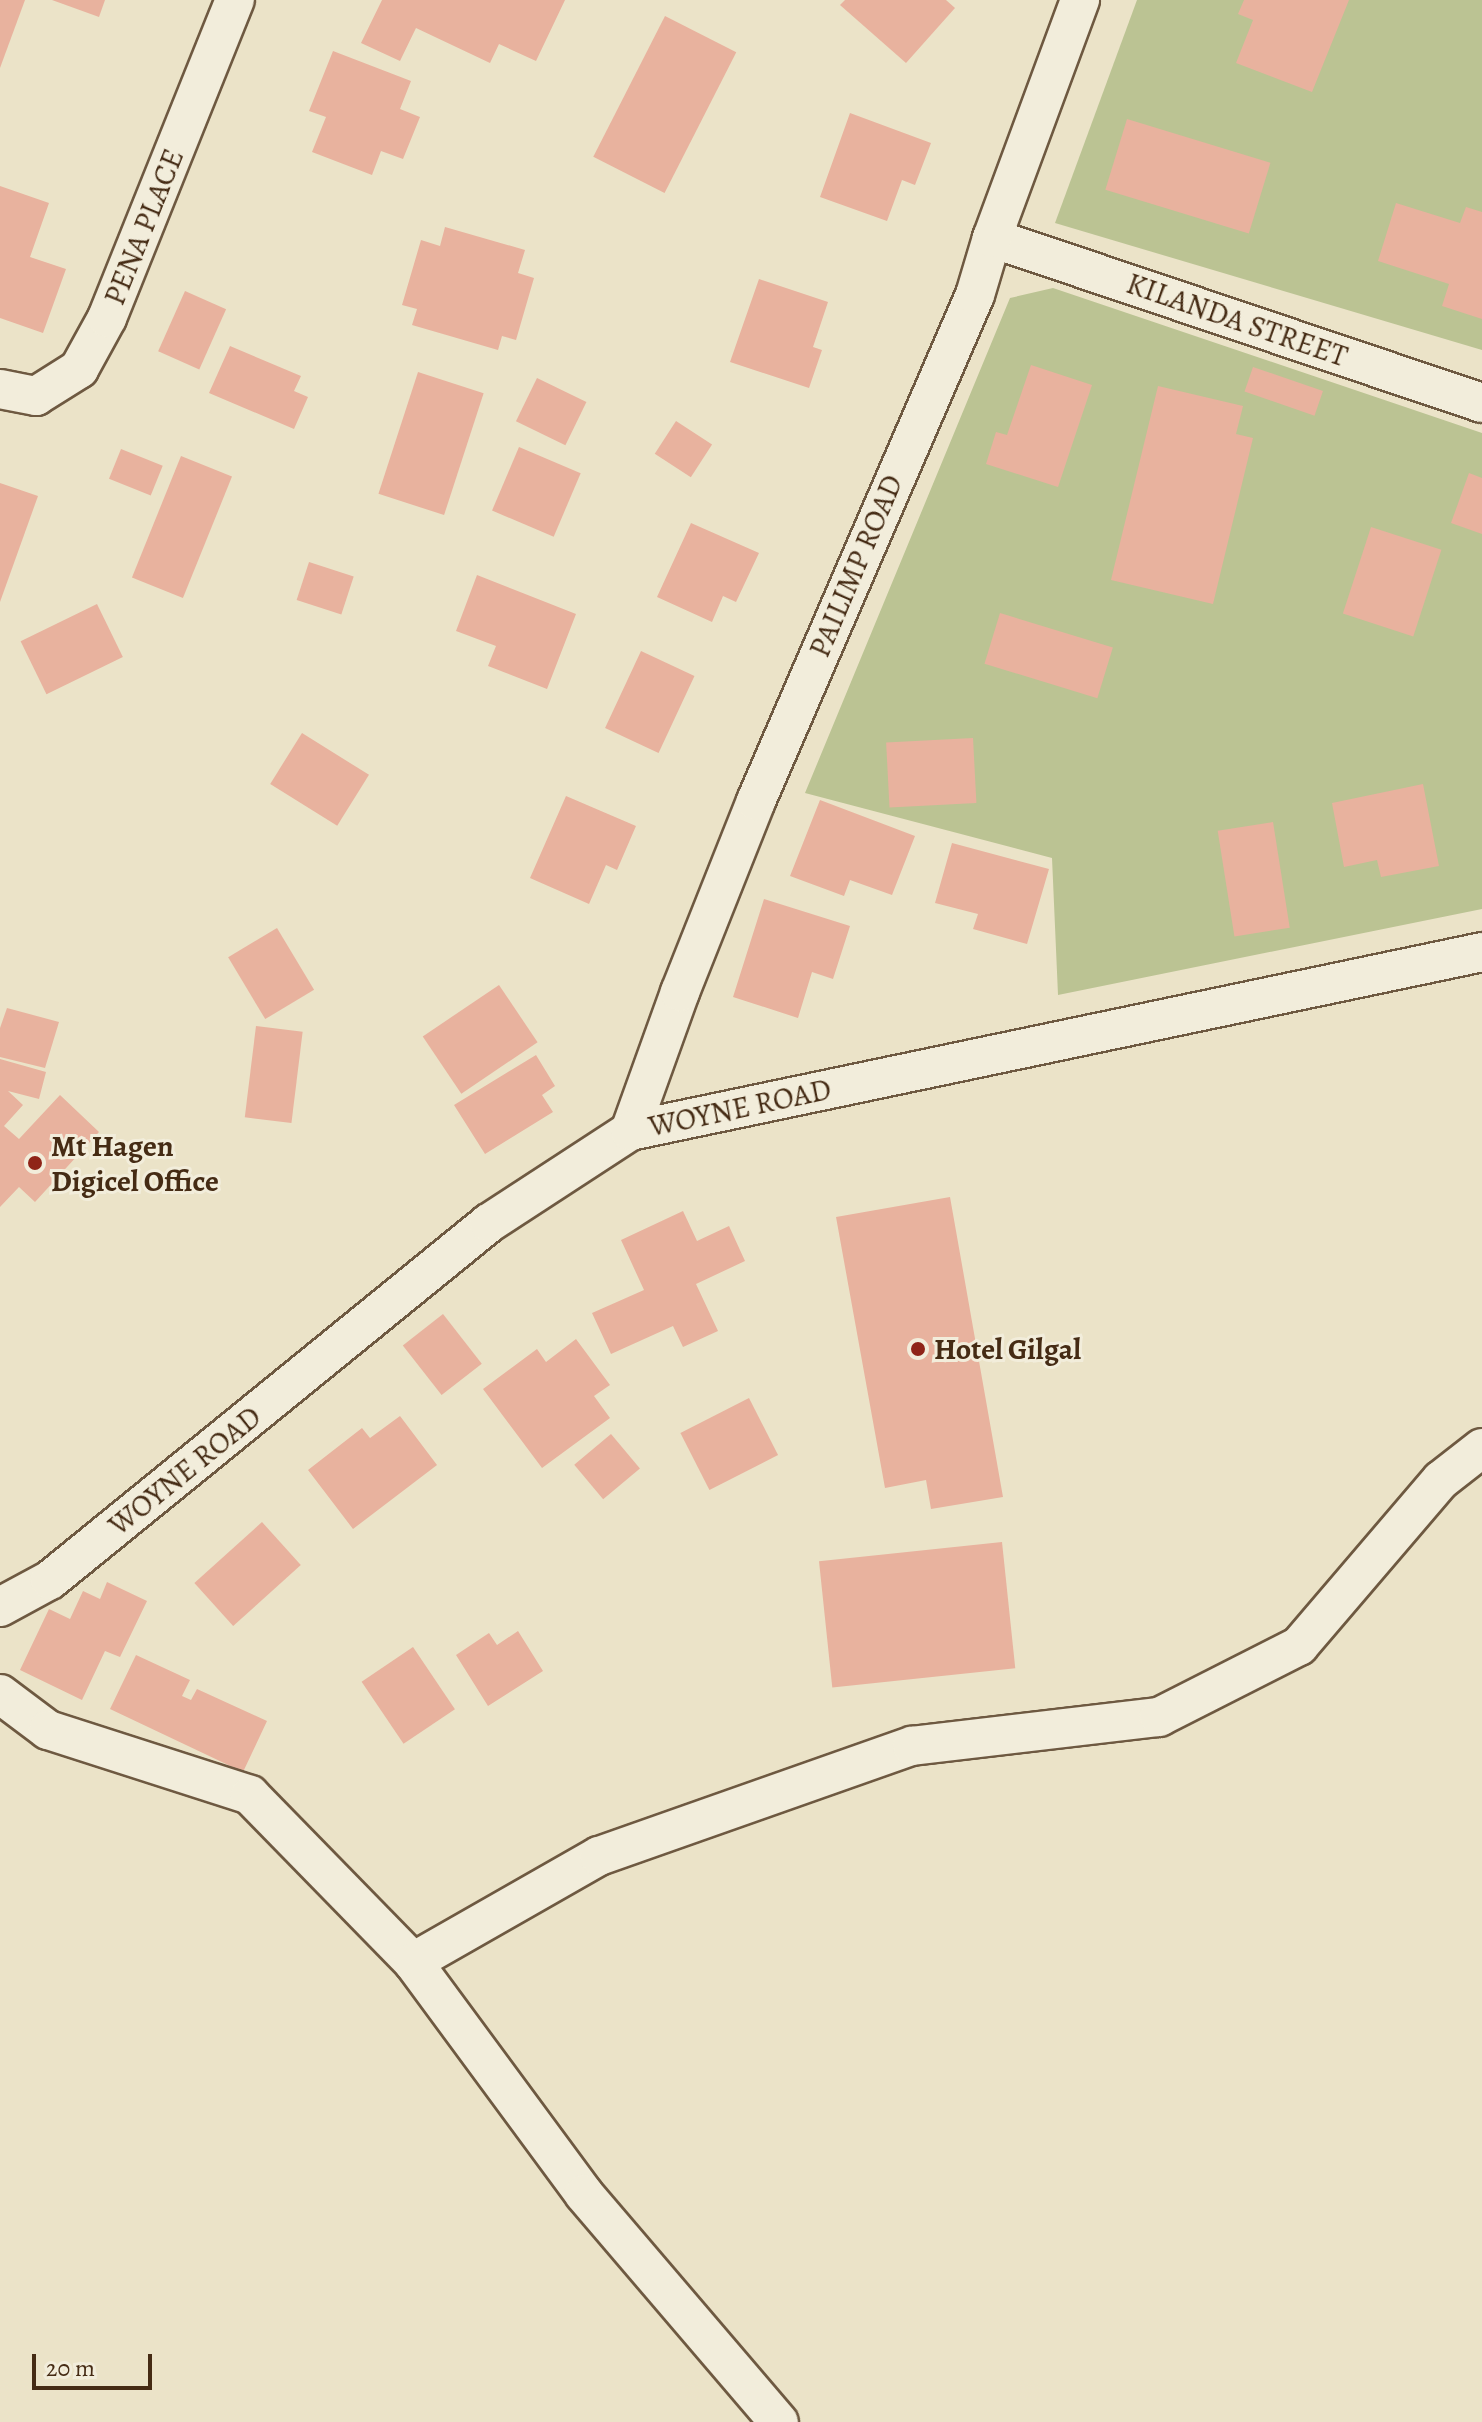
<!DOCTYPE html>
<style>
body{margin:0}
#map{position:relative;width:1482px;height:2422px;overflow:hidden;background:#ebe3c8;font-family:Alegreya,serif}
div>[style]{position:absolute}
.green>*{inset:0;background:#bbc393}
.building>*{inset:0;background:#e8b29e;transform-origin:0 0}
.roads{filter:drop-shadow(2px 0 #6e5941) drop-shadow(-2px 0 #6e5941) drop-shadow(0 2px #6e5941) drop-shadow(0 -2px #6e5941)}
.minor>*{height:38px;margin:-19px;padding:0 19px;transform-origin:19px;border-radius:19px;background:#f2eddb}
.dots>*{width:22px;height:22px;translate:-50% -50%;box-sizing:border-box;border:4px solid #f2eddb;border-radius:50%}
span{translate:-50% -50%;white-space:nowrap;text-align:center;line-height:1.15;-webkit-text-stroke:6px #f2eddb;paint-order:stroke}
.street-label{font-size:30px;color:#452b14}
.poi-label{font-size:30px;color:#452b14;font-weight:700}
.left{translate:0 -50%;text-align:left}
.scale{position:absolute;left:32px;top:2354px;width:120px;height:36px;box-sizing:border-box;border:4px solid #452b14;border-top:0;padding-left:10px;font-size:24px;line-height:28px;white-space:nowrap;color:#452b14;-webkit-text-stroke:6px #f2eddb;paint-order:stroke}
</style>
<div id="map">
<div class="green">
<i style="clip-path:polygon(1137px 0,1482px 0,1482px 350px,1055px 223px)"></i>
<i style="clip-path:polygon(1053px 288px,1482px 433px,1482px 909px,1058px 995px,1052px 858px,805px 793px,1010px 298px)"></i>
</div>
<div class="building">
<i style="clip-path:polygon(0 0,25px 0,0 68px)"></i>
<i style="clip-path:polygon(52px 0,105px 0,99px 17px)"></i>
<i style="clip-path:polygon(382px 0,565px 0,536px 61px,499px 44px,490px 63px,416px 28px,400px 61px,361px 43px)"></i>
<i style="clip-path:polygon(845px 0,946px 0,955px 8px,906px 63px,840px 5px)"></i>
<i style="clip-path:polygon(1244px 0,1349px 0,1312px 92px,1236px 63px,1253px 20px,1238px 14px)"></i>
<i style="left:665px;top:16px;width:80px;height:158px;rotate:27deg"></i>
<i style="clip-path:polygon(333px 51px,411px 81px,400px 109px,420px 117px,403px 159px,381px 151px,372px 175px,312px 152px,326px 117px,309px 111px)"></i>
<i style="clip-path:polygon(850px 113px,931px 143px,915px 185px,902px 180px,887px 221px,820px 197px)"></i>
<i style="left:1127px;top:119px;width:150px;height:74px;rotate:17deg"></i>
<i style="clip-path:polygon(0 186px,49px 203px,30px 257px,66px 269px,43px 333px,0 318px)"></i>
<i style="clip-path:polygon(1396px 203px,1460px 223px,1466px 207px,1482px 212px,1482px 319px,1442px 306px,1449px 284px,1378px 261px)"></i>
<i style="clip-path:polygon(445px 227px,525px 250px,518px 273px,534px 278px,516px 340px,502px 336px,498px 350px,412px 325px,417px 309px,402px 305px,421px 240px,440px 246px)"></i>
<i style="clip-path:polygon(759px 279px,828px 302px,813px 347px,822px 350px,809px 388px,730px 362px)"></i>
<i style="left:185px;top:291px;width:45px;height:66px;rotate:24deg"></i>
<i style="clip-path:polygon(230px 346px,301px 376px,294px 391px,308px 397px,294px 429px,209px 393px)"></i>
<i style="clip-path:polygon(1031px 365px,1092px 385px,1058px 487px,986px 464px,996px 432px,1007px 435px)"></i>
<i style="left:1253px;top:367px;width:74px;height:26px;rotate:19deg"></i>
<i style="left:418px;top:372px;width:69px;height:128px;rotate:18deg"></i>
<i style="left:537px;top:378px;width:55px;height:48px;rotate:26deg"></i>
<i style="clip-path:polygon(1158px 386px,1243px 406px,1236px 434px,1253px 438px,1213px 604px,1111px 580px)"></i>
<i style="left:676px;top:421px;width:43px;height:39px;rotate:33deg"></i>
<i style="left:519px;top:447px;width:67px;height:69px;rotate:23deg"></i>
<i style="left:121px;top:449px;width:45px;height:32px;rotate:22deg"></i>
<i style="left:181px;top:456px;width:55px;height:131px;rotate:22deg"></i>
<i style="clip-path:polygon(1469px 473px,1482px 478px,1482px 534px,1451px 523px)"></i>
<i style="clip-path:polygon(0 483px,38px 496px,0 602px)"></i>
<i style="clip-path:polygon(691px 523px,759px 553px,736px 602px,723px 596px,712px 622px,657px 597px)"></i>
<i style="left:1371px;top:527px;width:74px;height:91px;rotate:18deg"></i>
<i style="left:309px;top:562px;width:47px;height:40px;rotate:18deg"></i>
<i style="clip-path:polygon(477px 575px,576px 614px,547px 689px,488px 666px,496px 646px,456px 631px)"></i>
<i style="left:97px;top:604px;width:59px;height:85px;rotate:64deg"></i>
<i style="left:1000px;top:613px;width:118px;height:53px;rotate:17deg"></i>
<i style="left:641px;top:651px;width:59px;height:85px;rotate:25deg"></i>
<i style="left:302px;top:733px;width:79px;height:60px;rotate:32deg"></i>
<i style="left:973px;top:738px;width:65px;height:87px;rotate:87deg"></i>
<i style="clip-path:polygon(1423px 784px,1439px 866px,1381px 877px,1377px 860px,1344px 867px,1332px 803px)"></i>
<i style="clip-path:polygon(566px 796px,636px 826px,617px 870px,606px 865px,589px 904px,530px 878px)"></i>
<i style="clip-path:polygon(820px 800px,915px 836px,892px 895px,850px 880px,844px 896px,790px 876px)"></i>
<i style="left:1273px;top:822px;width:107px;height:56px;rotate:81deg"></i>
<i style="clip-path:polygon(952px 843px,1049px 869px,1027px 944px,973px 929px,978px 914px,935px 903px)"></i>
<i style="clip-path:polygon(764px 899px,850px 926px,833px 979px,812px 972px,798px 1018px,733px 997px)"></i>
<i style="left:277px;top:928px;width:72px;height:57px;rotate:59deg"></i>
<i style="left:499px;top:985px;width:69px;height:92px;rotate:56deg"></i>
<i style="clip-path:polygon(7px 1008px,59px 1022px,45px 1068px,0 1057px,0 1028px)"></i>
<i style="left:256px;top:1026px;width:47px;height:92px;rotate:7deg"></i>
<i style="clip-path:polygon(536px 1055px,555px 1086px,542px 1095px,553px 1112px,485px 1154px,454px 1105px)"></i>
<i style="clip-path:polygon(0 1059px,46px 1072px,39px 1099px,8px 1091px,23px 1105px,4px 1126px,19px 1139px,60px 1095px,99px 1132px,35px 1202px,19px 1187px,0 1207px)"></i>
<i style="clip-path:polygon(950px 1197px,1003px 1497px,931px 1509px,926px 1480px,885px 1488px,836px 1217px)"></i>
<i style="clip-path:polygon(683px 1211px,697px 1241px,729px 1226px,745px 1261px,696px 1284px,718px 1331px,683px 1347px,673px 1326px,611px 1354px,592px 1313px,644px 1290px,621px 1240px)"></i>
<i style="left:443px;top:1314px;width:63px;height:51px;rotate:52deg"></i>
<i style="clip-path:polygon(576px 1339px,610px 1385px,594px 1396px,610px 1418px,542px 1468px,483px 1389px,537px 1349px,546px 1362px)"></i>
<i style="left:749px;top:1398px;width:64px;height:77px;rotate:63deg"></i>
<i style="clip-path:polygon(400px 1416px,437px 1465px,353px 1529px,308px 1470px,362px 1428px,370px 1438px)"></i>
<i style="left:611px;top:1434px;width:45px;height:48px;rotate:50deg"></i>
<i style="left:262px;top:1522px;width:58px;height:91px;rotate:48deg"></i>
<i style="left:1002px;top:1542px;width:127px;height:184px;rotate:84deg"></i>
<i style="clip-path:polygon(107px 1582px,147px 1601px,120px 1657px,105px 1651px,82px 1700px,20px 1670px,49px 1609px,70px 1619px,83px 1591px,100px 1599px)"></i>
<i style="clip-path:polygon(518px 1631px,543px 1671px,488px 1706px,456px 1655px,489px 1633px,497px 1645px)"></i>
<i style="left:413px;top:1647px;width:75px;height:62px;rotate:56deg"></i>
<i style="clip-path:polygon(136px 1655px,190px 1680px,182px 1696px,191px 1700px,197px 1689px,267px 1721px,243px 1772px,110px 1709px)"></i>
</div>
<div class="roads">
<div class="minor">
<i style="left:992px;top:238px;width:517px;rotate:18.61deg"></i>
<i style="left:0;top:389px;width:37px;rotate:11deg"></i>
<i style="left:36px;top:396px;width:51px;rotate:-32.1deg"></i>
<i style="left:79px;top:369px;width:58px;rotate:-61.2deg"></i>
<i style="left:107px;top:318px;width:343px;rotate:-68.1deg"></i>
<i style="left:630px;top:1131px;width:148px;rotate:-70.2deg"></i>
<i style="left:680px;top:992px;width:206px;rotate:-68.3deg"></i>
<i style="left:756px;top:801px;width:551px;rotate:-66.6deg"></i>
<i style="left:975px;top:295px;width:59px;rotate:-73.4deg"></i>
<i style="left:992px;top:238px;width:254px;rotate:-69.7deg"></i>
<i style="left:0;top:1607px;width:57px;rotate:-28.4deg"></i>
<i style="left:50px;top:1580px;width:566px;rotate:-39.12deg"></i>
<i style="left:489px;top:1223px;width:168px;rotate:-33.1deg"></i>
<i style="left:630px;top:1131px;width:871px;rotate:-11.86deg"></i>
<i style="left:0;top:1694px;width:60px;rotate:36.9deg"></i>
<i style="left:48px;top:1730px;width:212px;rotate:17.8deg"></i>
<i style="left:250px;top:1795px;width:233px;rotate:45.7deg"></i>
<i style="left:413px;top:1962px;width:288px;rotate:53.6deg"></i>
<i style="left:584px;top:2194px;width:300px;rotate:49.5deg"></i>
<i style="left:413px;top:1962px;width:214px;rotate:-29.7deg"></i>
<i style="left:599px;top:1856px;width:332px;rotate:-19.4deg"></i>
<i style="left:912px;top:1746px;width:249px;rotate:-6.7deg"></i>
<i style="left:1159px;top:1717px;width:157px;rotate:-26.9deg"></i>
<i style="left:1299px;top:1646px;width:218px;rotate:-49.5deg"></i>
<i style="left:1441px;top:1480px;width:52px;rotate:-38deg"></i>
</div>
</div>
<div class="dots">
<i style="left:35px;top:1163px;background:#8f2418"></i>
<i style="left:918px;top:1349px;background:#8f2418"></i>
</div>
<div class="street-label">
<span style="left:144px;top:227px;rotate:-68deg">PENA PLACE</span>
<span style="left:1237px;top:320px;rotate:19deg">KILANDA STREET</span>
<span style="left:856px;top:566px;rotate:-67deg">PAILIMP ROAD</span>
<span style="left:740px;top:1108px;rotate:-12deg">WOYNE ROAD</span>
<span style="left:185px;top:1471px;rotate:-39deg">WOYNE ROAD</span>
</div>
<div class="poi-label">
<span class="left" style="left:51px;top:1163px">Mt Hagen<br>Digicel Office</span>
<span class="left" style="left:934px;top:1349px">Hotel Gilgal</span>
</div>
<div class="scale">20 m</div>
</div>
